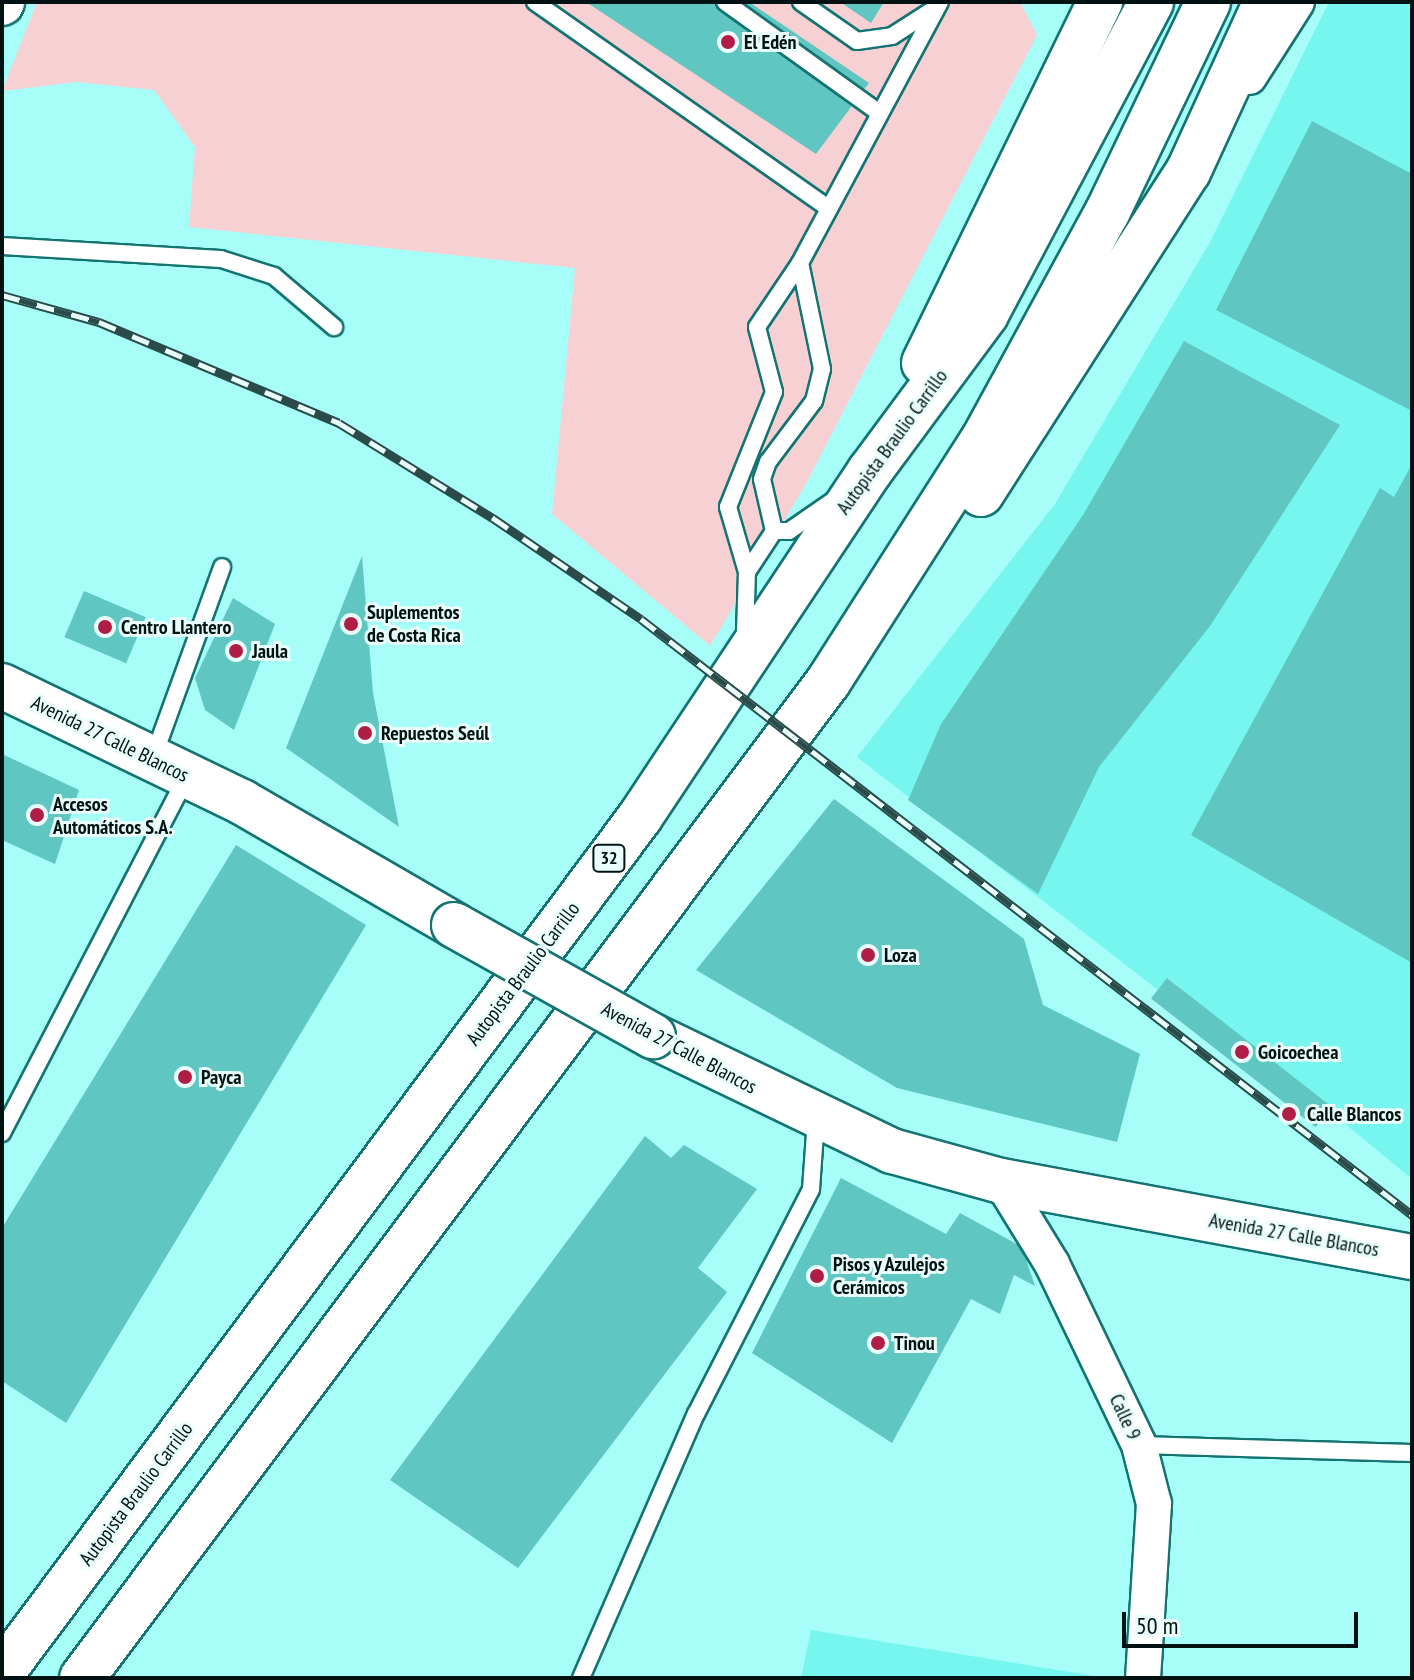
<!DOCTYPE html>
<meta charset="utf-8">
<style>
body{margin:0}
#map{position:relative;width:1414px;height:1680px;overflow:hidden;background:#a7fdf8;font-family:"PT Sans Narrow",sans-serif}
div>[style]{position:absolute}
.built>*{inset:0;background:#77f6f0}
.green>*{inset:0;background:#f7d0d4}
.building>*{inset:0;background:#60c6c2;transform-origin:0 0}
.roads{filter:drop-shadow(2px 0 #137472) drop-shadow(-2px 0 #137472) drop-shadow(0 2px #137472) drop-shadow(0 -2px #137472)}
.service>*{height:16px;margin:-8px;padding:0 8px;transform-origin:8px;border-radius:8px;background:#fff}
.minor>*{height:34px;margin:-17px;padding:0 17px;transform-origin:17px;border-radius:17px;background:#fff}
.tertiary>*{height:42px;margin:-21px;padding:0 21px;transform-origin:21px;border-radius:21px;background:#fff}
.secondary>*{height:44px;margin:-22px;padding:0 22px;transform-origin:22px;border-radius:22px;background:#fff}
.trunk>*{height:44px;margin:-22px;padding:0 22px;transform-origin:22px;border-radius:22px;background:#fff}
.rail>*{height:9px;margin-top:-4.5px;transform-origin:0;background:repeating-linear-gradient(90deg,#e9fdfb 0 18px,#294c4a 0 36px);box-sizing:border-box;border-block:2px solid #294c4a}
.bridges{filter:drop-shadow(2px 0 #137472) drop-shadow(-2px 0 #137472) drop-shadow(0 2px #137472) drop-shadow(0 -2px #137472)}
.secondary-bridge>*{height:44px;margin:-22px;padding:0 22px;transform-origin:22px;border-radius:22px;background:#fff}
.dots>*{width:22px;height:22px;translate:-50% -50%;box-sizing:border-box;border:4px solid #e9fdfb;border-radius:50%}
span{translate:-50% -50%;white-space:nowrap;text-align:center;line-height:1.15;-webkit-text-stroke:6px #e9fdfb;paint-order:stroke}
.shield-label span{padding:2px 6px;background:#e9fdfb;border:2px solid;border-radius:6px;-webkit-text-stroke-width:0}
.shield-label{font-size:18px;color:#001312;font-weight:700}
.poi-label{font-size:20px;color:#001312;font-weight:700}
.left{translate:0 -50%;text-align:left}
.street-label{font-size:20px;color:#001312}
.frame{position:absolute;inset:0;border:4px solid #001312;pointer-events:none}
.scale{position:absolute;left:1122px;top:1612px;width:236px;height:36px;box-sizing:border-box;border:4px solid #001312;border-top:0;padding-left:10px;font-size:24px;line-height:28px;white-space:nowrap;color:#001312;-webkit-text-stroke:6px #e9fdfb;paint-order:stroke}
</style>
<div id="map">
<div class="built">
<i style="clip-path:polygon(1329px 2px,1412px 2px,1412px 1179px,1168px 978px,1158px 990px,857px 757px,1055px 504px,1209px 244px)"></i>
<i style="clip-path:polygon(811px 1630px,1107px 1678px,801px 1678px)"></i>
</div>
<div class="green">
<i style="clip-path:polygon(37px 2px,1020px 2px,1037px 35px,806px 484px,710px 646px,552px 514px,575px 268px,189px 227px,195px 147px,154px 90px,76px 82px,2px 91px)"></i>
</div>
<div class="building">
<i style="clip-path:polygon(586px 2px,749px 2px,869px 83px,816px 154px)"></i>
<i style="clip-path:polygon(840px 2px,884px 2px,871px 23px)"></i>
<i style="clip-path:polygon(1312px 121px,1412px 174px,1412px 411px,1216px 310px)"></i>
<i style="clip-path:polygon(1184px 341px,1340px 425px,1210px 626px,1099px 767px,1038px 894px,908px 800px,941px 724px,1083px 515px)"></i>
<i style="clip-path:polygon(1412px 464px,1412px 963px,1191px 835px,1380px 488px,1394px 497px)"></i>
<i style="clip-path:polygon(362px 556px,373px 693px,399px 827px,286px 748px)"></i>
<i style="left:84px;top:591px;width:67px;height:50px;rotate:23deg"></i>
<i style="clip-path:polygon(233px 598px,275px 624px,234px 730px,205px 710px,195px 678px)"></i>
<i style="clip-path:polygon(2px 754px,79px 790px,55px 864px,2px 840px)"></i>
<i style="clip-path:polygon(834px 799px,1024px 939px,1043px 1005px,1140px 1054px,1117px 1142px,897px 1088px,696px 970px)"></i>
<i style="clip-path:polygon(236px 845px,366px 925px,66px 1423px,2px 1381px,2px 1228px)"></i>
<i style="left:1167px;top:978px;width:209px;height:26px;rotate:38deg"></i>
<i style="clip-path:polygon(645px 1136px,671px 1158px,684px 1145px,757px 1189px,698px 1268px,727px 1292px,518px 1568px,390px 1480px)"></i>
<i style="clip-path:polygon(841px 1178px,946px 1234px,960px 1213px,1022px 1247px,1035px 1286px,1014px 1275px,1000px 1314px,971px 1299px,892px 1443px,752px 1353px)"></i>
</div>
<div class="roads">
<div class="service">
<i style="left:535px;top:2px;width:357px;rotate:35.1deg"></i>
<i style="left:725px;top:2px;width:188px;rotate:35.7deg"></i>
<i style="left:801px;top:2px;width:68px;rotate:34.9deg"></i>
<i style="left:857px;top:41px;width:35px;rotate:-8deg"></i>
<i style="left:892px;top:36px;width:50px;rotate:-32.7deg"></i>
<i style="left:2px;top:246px;width:219px;rotate:3.4deg"></i>
<i style="left:221px;top:259px;width:56px;rotate:17.8deg"></i>
<i style="left:274px;top:276px;width:79px;rotate:40.4deg"></i>
<i style="left:774px;top:531px;width:15px"></i>
<i style="left:789px;top:531px;width:51px;rotate:-34.6deg"></i>
<i style="left:747px;top:572px;width:49px;rotate:-56.6deg"></i>
<i style="left:774px;top:531px;width:53px;rotate:-103deg"></i>
<i style="left:762px;top:479px;width:18px;rotate:-71deg"></i>
<i style="left:768px;top:462px;width:76px;rotate:-53deg"></i>
<i style="left:814px;top:401px;width:33px;rotate:-76deg"></i>
<i style="left:822px;top:369px;width:108px;rotate:-101.7deg"></i>
<i style="left:745px;top:632px;width:60px;rotate:-88.1deg"></i>
<i style="left:747px;top:572px;width:68px;rotate:-106.3deg"></i>
<i style="left:728px;top:507px;width:124px;rotate:-68.2deg"></i>
<i style="left:774px;top:392px;width:67px;rotate:-104.7deg"></i>
<i style="left:757px;top:327px;width:77px;rotate:-56.1deg"></i>
<i style="left:800px;top:263px;width:296px;rotate:-61.8deg"></i>
<i style="left:153px;top:758px;width:203px;rotate:-70.1deg"></i>
<i style="left:2px;top:1133px;width:400px;rotate:-62.6deg"></i>
<i style="left:1139px;top:1445px;width:273px;rotate:1.7deg"></i>
<i style="left:581px;top:1678px;width:288px;rotate:-66.5deg"></i>
<i style="left:696px;top:1414px;width:253px;rotate:-62.9deg"></i>
<i style="left:811px;top:1189px;width:69px;rotate:-85.9deg"></i>
</div>
<div class="minor">
<i style="left:1249px;top:77px;width:89px;rotate:-57.4deg"></i>
<i style="left:1001px;top:1181px;width:97px;rotate:58.4deg"></i>
<i style="left:1052px;top:1264px;width:201px;rotate:64.3deg"></i>
<i style="left:1139px;top:1445px;width:61px;rotate:75.7deg"></i>
<i style="left:1154px;top:1504px;width:174px;rotate:93.6deg"></i>
</div>
<div class="tertiary">
<i style="left:2px;top:4px;width:2px;rotate:-63deg"></i>
</div>
<div class="secondary">
<i style="left:2px;top:686px;width:267px;rotate:25.8deg"></i>
<i style="left:242px;top:802px;width:245px;rotate:30.1deg"></i>
<i style="left:653px;top:1036px;width:265px;rotate:25.7deg"></i>
<i style="left:892px;top:1151px;width:113px;rotate:15.4deg"></i>
<i style="left:1001px;top:1181px;width:418px;rotate:10.5deg"></i>
</div>
<div class="trunk">
<i style="left:924px;top:363px;width:402px;rotate:-64deg"></i>
<i style="left:981px;top:494px;width:383px;rotate:-57.3deg"></i>
<i style="left:1188px;top:172px;width:187px;rotate:-65.4deg"></i>
<i style="left:2px;top:1673px;width:1068px;rotate:-53.3deg"></i>
<i style="left:640px;top:817px;width:415px;rotate:-56.4deg"></i>
<i style="left:870px;top:471px;width:195px;rotate:-53.5deg"></i>
<i style="left:986px;top:314px;width:353px;rotate:-62.1deg"></i>
<i style="left:82px;top:1678px;width:1244px;rotate:-53.17deg"></i>
<i style="left:828px;top:682px;width:287px;rotate:-57.4deg"></i>
<i style="left:983px;top:440px;width:259px;rotate:-61.4deg"></i>
<i style="left:1107px;top:213px;width:234px;rotate:-64.4deg"></i>
</div>
</div>
<div class="rail">
<i style="left:2px;top:295px;width:101px;rotate:15.6deg"></i>
<i style="left:99px;top:322px;width:260px;rotate:22.8deg"></i>
<i style="left:339px;top:423px;width:181px;rotate:31.7deg"></i>
<i style="left:493px;top:518px;width:179px;rotate:34.3deg"></i>
<i style="left:641px;top:619px;width:975px;rotate:37.7deg"></i>
</div>
<div class="bridges">
<div class="secondary-bridge">
<i style="left:454px;top:925px;width:228px;rotate:29.2deg"></i>
</div>
</div>
<div class="dots">
<i style="left:728px;top:42px;background:#b01e47"></i>
<i style="left:351px;top:624px;background:#b01e47"></i>
<i style="left:105px;top:627px;background:#b01e47"></i>
<i style="left:236px;top:651px;background:#b01e47"></i>
<i style="left:365px;top:733px;background:#b01e47"></i>
<i style="left:37px;top:815px;background:#b01e47"></i>
<i style="left:868px;top:955px;background:#b01e47"></i>
<i style="left:1242px;top:1052px;background:#b01e47"></i>
<i style="left:185px;top:1077px;background:#b01e47"></i>
<i style="left:1289px;top:1114px;background:#b01e47"></i>
<i style="left:817px;top:1276px;background:#b01e47"></i>
<i style="left:878px;top:1343px;background:#b01e47"></i>
</div>
<div class="shield-label">
<span style="left:609px;top:858px">32</span>
</div>
<div class="poi-label">
<span class="left" style="left:744px;top:42px">El Edén</span>
<span class="left" style="left:367px;top:624px">Suplementos<br>de Costa Rica</span>
<span class="left" style="left:121px;top:627px">Centro Llantero</span>
<span class="left" style="left:252px;top:651px">Jaula</span>
<span class="left" style="left:381px;top:733px">Repuestos Seúl</span>
<span class="left" style="left:53px;top:816px">Accesos<br>Automáticos S.A.</span>
<span class="left" style="left:884px;top:955px">Loza</span>
<span class="left" style="left:1258px;top:1052px">Goicoechea</span>
<span class="left" style="left:201px;top:1077px">Payca</span>
<span class="left" style="left:1307px;top:1114px">Calle Blancos</span>
<span class="left" style="left:833px;top:1276px">Pisos y Azulejos<br>Cerámicos</span>
<span class="left" style="left:894px;top:1343px">Tinou</span>
</div>
<div class="street-label">
<span style="left:892px;top:442px;rotate:-54deg">Autopista Braulio Carrillo</span>
<span style="left:110px;top:739px;rotate:26deg">Avenida 27 Calle Blancos</span>
<span style="left:523px;top:974px;rotate:-53deg">Autopista Braulio Carrillo</span>
<span style="left:679px;top:1048px;rotate:28deg">Avenida 27 Calle Blancos</span>
<span style="left:1294px;top:1235px;rotate:10deg">Avenida 27 Calle Blancos</span>
<span style="left:1125px;top:1417px;rotate:65deg">Calle 9</span>
<span style="left:136px;top:1494px;rotate:-53deg">Autopista Braulio Carrillo</span>
</div>
<div class="frame"></div>
<div class="scale">50 m</div>
</div>
